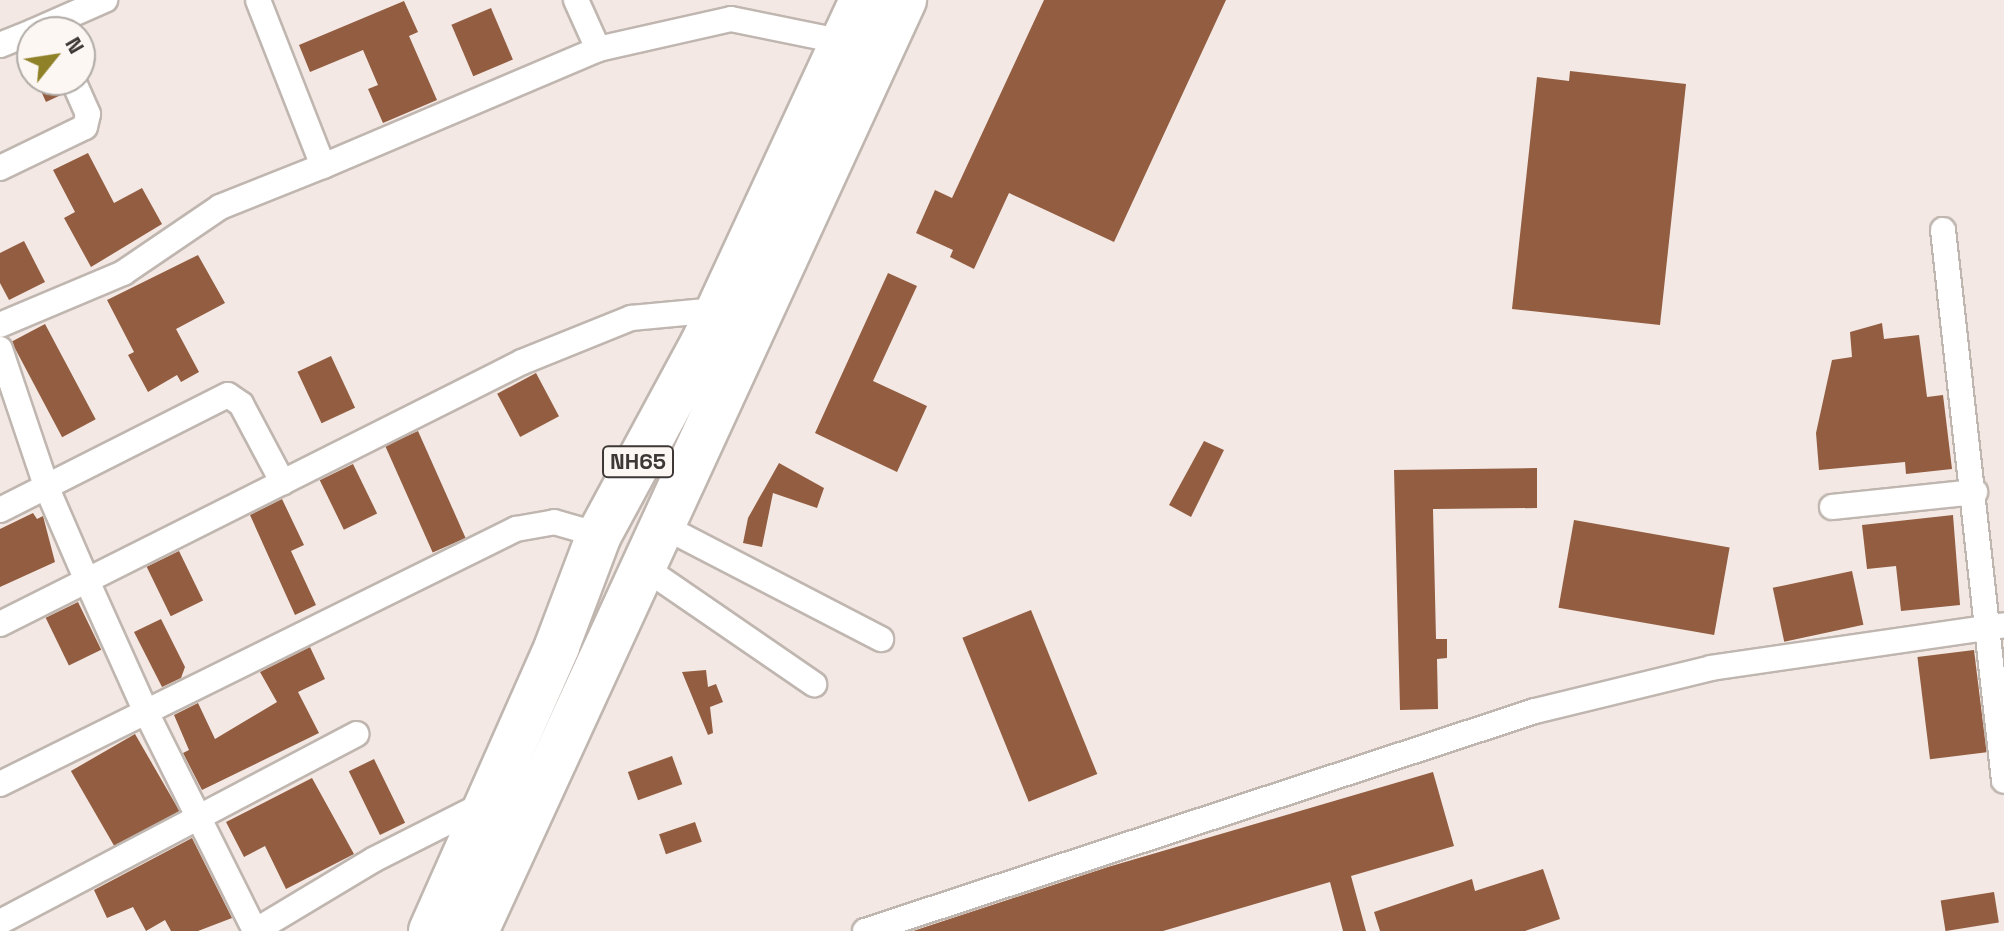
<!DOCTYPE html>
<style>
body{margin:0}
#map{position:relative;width:2004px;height:931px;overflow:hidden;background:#f3e8e3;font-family:"Space Grotesk",sans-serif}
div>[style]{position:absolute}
.building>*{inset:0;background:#925d41;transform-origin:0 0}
.roads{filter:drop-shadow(2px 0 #c0b6b0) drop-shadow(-2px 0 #c0b6b0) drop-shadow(0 2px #c0b6b0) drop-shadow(0 -2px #c0b6b0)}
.street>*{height:24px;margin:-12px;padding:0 12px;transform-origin:12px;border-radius:12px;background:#fff}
.highway>*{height:44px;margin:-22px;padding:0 22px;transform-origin:22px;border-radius:22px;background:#fff}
span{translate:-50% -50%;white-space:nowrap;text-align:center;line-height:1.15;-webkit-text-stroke:8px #fdf7f3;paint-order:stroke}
.shield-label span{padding:2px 6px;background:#fdf7f3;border:2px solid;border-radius:6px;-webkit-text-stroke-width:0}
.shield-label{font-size:22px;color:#3d3836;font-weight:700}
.north{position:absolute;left:16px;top:16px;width:80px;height:80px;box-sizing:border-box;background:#fdf7f3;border:2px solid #b0aba7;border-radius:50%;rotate:60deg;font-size:22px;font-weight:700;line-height:32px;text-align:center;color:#3d3836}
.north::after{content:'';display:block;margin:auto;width:28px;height:36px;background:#8e8128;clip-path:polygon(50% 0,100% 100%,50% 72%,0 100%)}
</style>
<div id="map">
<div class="building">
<i style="clip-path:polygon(1044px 0,1226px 0,1114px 242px,1009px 193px,974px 269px,950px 257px,953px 250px,916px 233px,935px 190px,952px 198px)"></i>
<i style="clip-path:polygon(404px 1px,418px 32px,409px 36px,437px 100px,383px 123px,368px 89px,378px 85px,363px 50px,310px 72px,299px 45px)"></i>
<i style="left:491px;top:8px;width:56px;height:43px;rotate:67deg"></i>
<i style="clip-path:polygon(1570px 71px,1686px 84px,1660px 325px,1512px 309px,1537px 77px,1569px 81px)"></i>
<i style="clip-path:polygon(36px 80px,58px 80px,63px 94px,46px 102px)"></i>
<i style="clip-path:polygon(88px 153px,114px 203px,142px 188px,162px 224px,91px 267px,64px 218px,75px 212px,53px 170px)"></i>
<i style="clip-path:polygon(24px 241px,45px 282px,9px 300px,0 283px,0 253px)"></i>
<i style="clip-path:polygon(198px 255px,225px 303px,176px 329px,199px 372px,181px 382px,177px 375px,148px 392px,128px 355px,134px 352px,107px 300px)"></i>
<i style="clip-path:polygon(888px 273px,917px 286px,873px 381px,927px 406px,897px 472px,815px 433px)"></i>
<i style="clip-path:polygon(1882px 323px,1884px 339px,1919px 335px,1927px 397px,1943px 395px,1952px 469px,1906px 474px,1905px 462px,1819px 470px,1816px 433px,1832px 360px,1852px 357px,1850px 332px)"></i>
<i style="left:45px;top:324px;width:108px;height:38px;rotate:62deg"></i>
<i style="left:331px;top:356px;width:57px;height:37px;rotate:65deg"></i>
<i style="left:536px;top:373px;width:49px;height:44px;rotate:62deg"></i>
<i style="left:418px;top:431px;width:117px;height:36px;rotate:66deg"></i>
<i style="clip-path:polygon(1204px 441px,1224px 450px,1191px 517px,1169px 505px)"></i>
<i style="clip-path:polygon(779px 463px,824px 488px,817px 508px,773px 493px,762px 547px,743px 543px,748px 518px)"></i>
<i style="left:353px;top:464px;width:55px;height:37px;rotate:64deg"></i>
<i style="clip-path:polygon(1537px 468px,1537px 508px,1433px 509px,1436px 639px,1447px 639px,1447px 658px,1437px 659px,1438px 709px,1400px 710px,1394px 470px)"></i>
<i style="clip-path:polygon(282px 499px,304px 545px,291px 551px,316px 605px,295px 615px,250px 515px)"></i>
<i style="clip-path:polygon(33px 513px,37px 519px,43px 516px,55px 562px,0 587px,0 529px)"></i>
<i style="clip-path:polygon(1953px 515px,1960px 605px,1901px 611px,1896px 566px,1867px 569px,1862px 525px)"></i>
<i style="left:1574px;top:520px;width:158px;height:89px;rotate:10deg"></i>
<i style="left:179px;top:551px;width:55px;height:36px;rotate:64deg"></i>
<i style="left:1852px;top:571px;width:55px;height:81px;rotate:78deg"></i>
<i style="left:78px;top:602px;width:53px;height:36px;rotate:64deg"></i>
<i style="left:1031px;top:610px;width:177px;height:74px;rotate:68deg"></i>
<i style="clip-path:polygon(161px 619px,185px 667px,181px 678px,162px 687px,134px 632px)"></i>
<i style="clip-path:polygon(310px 647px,325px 679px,298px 692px,319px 733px,202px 790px,183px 753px,189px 750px,174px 715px,198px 703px,215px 739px,277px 702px,260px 672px)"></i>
<i style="left:1974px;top:650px;width:103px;height:57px;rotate:83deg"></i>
<i style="clip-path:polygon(706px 670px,708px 687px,716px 684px,723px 702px,710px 707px,713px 733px,708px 735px,682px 672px)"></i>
<i style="left:135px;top:734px;width:89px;height:74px;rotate:60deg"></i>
<i style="left:672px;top:756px;width:30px;height:47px;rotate:70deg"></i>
<i style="left:374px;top:759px;width:71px;height:28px;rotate:64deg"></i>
<i style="clip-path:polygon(1433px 772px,1454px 846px,1351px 876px,1366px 931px,1343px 931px,1330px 882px,1163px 931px,913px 931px,1108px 867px)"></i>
<i style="clip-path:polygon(312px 778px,354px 854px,286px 889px,265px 846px,244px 857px,226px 822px)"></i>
<i style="left:695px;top:822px;width:21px;height:38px;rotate:71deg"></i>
<i style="clip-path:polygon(192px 838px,232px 918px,198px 931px,171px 931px,165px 920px,146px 931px,133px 907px,107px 918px,94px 890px)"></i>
<i style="clip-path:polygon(1543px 869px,1560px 919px,1525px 931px,1380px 931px,1374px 912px,1472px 879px,1475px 891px)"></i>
<i style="left:1994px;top:892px;width:31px;height:54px;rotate:81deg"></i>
</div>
<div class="roads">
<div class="street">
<i style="left:576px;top:0;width:54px;rotate:65.8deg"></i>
<i style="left:32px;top:32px;width:80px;rotate:-23.7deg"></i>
<i style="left:0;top:45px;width:35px;rotate:-22deg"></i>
<i style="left:323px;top:166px;width:299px;rotate:-23deg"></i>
<i style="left:598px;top:49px;width:136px;rotate:-12.7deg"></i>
<i style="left:731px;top:19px;width:115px;rotate:11.5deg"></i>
<i style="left:0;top:168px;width:94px;rotate:-25.8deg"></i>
<i style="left:85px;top:127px;width:13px;rotate:-77deg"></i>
<i style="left:88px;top:114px;width:37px;rotate:-114deg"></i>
<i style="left:1943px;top:230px;width:554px;rotate:83.68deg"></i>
<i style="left:0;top:325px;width:134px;rotate:-22.9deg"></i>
<i style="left:123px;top:273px;width:117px;rotate:-34.2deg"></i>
<i style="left:220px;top:207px;width:111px;rotate:-21.7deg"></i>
<i style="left:323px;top:166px;width:178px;rotate:-111.4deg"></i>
<i style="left:0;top:349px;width:145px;rotate:71.4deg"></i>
<i style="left:46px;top:486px;width:106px;rotate:66.6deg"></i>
<i style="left:88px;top:583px;width:139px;rotate:65.8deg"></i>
<i style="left:145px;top:710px;width:247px;rotate:63.5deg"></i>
<i style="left:1832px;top:507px;width:144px;rotate:-6deg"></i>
<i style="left:0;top:510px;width:255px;rotate:-26.8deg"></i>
<i style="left:228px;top:395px;width:16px;rotate:35deg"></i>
<i style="left:241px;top:404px;width:89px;rotate:62deg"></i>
<i style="left:661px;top:525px;width:248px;rotate:27.4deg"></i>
<i style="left:642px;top:566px;width:209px;rotate:34.5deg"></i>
<i style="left:0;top:624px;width:584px;rotate:-26.65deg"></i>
<i style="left:522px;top:362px;width:118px;rotate:-22deg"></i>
<i style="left:631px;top:318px;width:86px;rotate:-5.3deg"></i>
<i style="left:0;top:784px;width:576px;rotate:-26.3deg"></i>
<i style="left:516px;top:529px;width:39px;rotate:-10deg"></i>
<i style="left:554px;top:522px;width:47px;rotate:16.1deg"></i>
<i style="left:0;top:922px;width:403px;rotate:-27.8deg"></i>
<i style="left:255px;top:931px;width:138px;rotate:-31deg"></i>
<i style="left:373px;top:860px;width:127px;rotate:-26.8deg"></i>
<i style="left:865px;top:931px;width:705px;rotate:-18.18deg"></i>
<i style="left:1535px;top:711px;width:181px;rotate:-13.7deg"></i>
<i style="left:1711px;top:668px;width:296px;rotate:-8.3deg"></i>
</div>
<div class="highway">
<i style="left:431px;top:931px;width:312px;rotate:-66.1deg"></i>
<i style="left:557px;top:646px;width:119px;rotate:-69.3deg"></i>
<i style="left:599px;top:535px;width:218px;rotate:-61.6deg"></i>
<i style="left:703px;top:343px;width:378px;rotate:-65.1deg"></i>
<i style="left:476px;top:931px;width:1025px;rotate:-65.31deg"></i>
</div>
</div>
<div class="shield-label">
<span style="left:638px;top:462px">NH65</span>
</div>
<div class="north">N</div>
</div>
